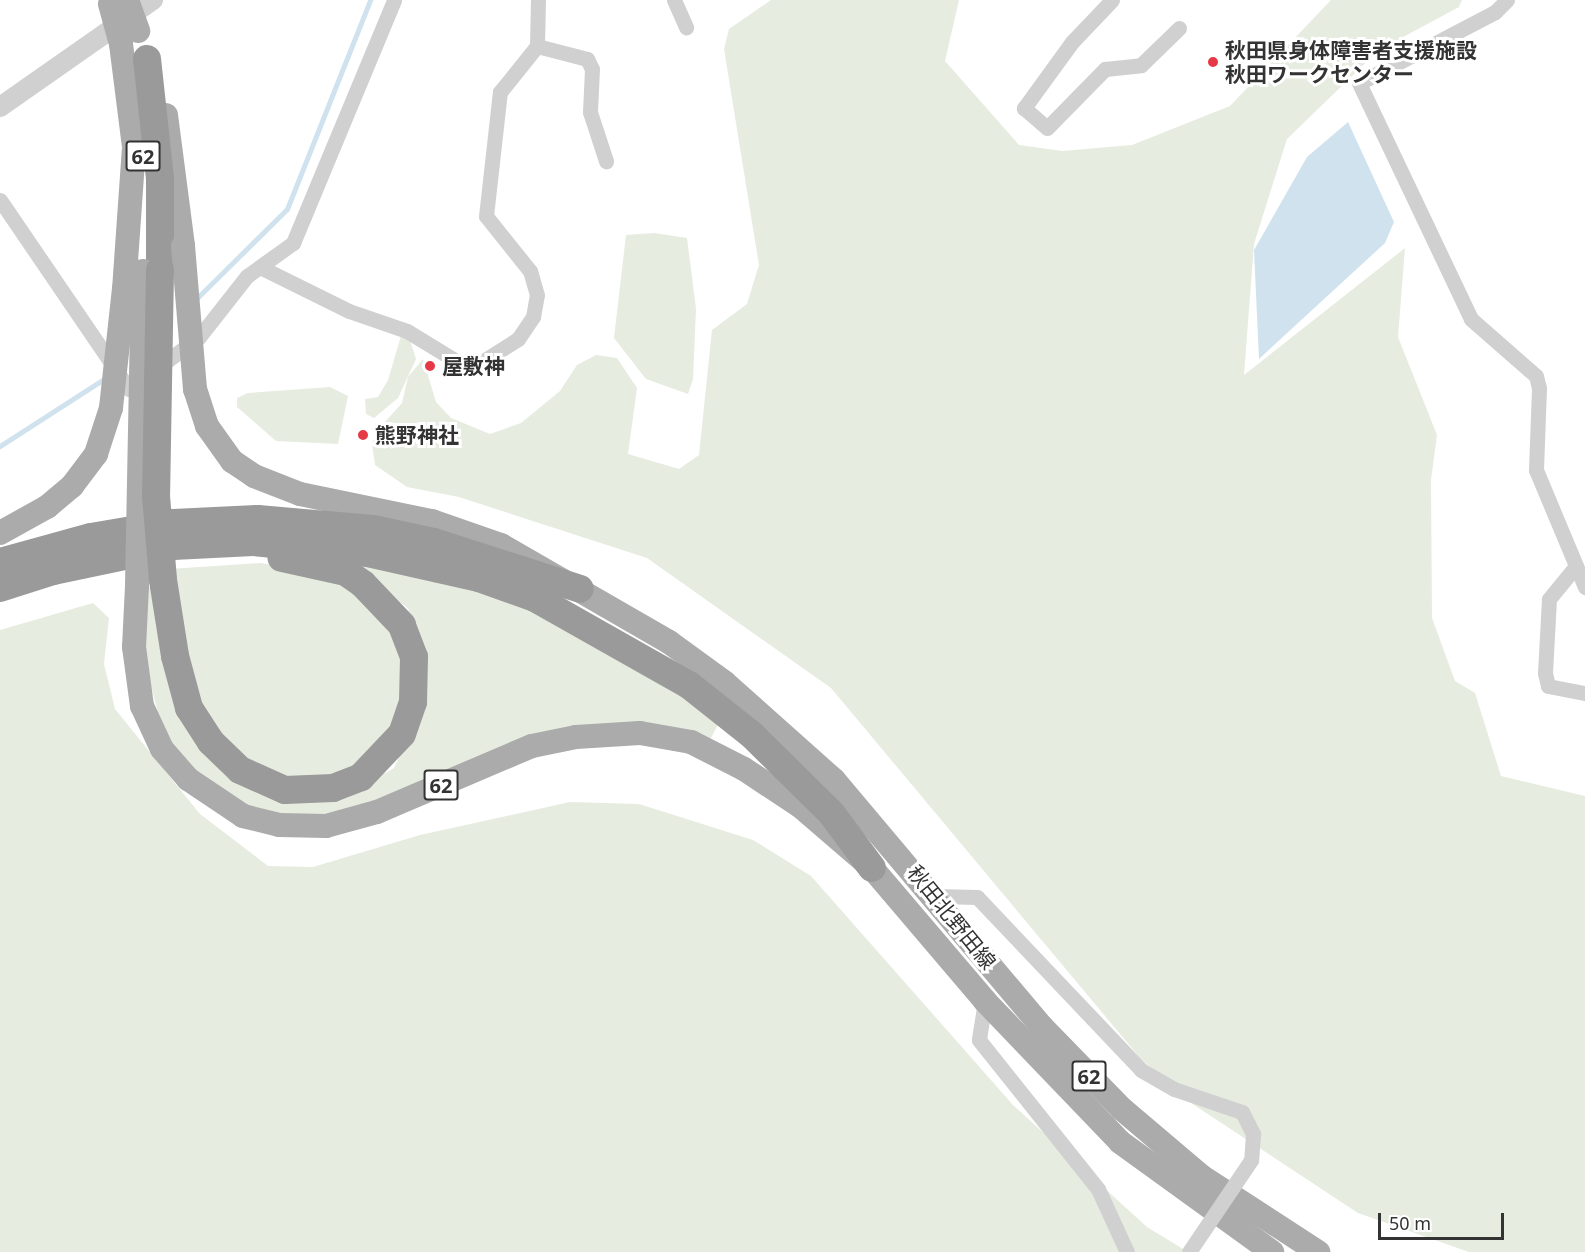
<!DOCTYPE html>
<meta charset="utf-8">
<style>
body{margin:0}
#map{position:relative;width:1585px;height:1252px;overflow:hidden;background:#fff;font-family:"Noto Sans","Noto Sans JP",sans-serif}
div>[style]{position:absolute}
.green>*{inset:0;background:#e6ecdf}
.water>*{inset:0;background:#cfe2ee}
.stream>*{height:5px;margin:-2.5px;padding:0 2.5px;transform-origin:2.5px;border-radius:2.5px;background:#cfe2ee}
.minor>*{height:15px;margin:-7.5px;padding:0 7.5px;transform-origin:7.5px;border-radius:7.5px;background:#d0d0d0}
.tertiary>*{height:20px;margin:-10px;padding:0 10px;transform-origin:10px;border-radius:10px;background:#d0d0d0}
.primary>*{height:24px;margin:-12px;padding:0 12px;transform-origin:12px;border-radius:12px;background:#ababab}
.motorway>*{height:28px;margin:-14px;padding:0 14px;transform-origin:14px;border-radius:14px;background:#9a9a9a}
.minor-bridge>*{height:15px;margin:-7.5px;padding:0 7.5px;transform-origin:7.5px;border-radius:7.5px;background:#d0d0d0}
.primary-bridge>*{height:24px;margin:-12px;padding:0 12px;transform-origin:12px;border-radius:12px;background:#ababab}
.motorway-bridge>*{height:28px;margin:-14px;padding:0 14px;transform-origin:14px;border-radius:14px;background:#9a9a9a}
.dots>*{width:16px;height:16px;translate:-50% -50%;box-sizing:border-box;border:3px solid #fff;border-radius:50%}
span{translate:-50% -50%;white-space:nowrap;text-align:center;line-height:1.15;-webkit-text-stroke:6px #fff;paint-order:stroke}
.shield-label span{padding:2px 4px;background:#fff;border:2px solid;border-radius:4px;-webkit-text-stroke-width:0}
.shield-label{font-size:20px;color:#333;font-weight:700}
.poi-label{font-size:21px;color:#333;font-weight:700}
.left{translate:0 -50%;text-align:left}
.street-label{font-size:21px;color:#333}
.scale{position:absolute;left:1378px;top:1213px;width:126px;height:27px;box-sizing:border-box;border:3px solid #333;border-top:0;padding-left:8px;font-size:18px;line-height:21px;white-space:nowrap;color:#333;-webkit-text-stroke:4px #fff;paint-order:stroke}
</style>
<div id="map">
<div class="green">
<i style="clip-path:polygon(771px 0,959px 0,945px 61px,1019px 145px,1062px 151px,1132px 145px,1230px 106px,1331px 0,1462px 0,1459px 7px,1379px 50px,1287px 139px,1254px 244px,1244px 375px,1405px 248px,1398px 337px,1437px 435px,1431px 480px,1432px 618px,1455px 681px,1475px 693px,1501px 776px,1585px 796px,1585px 1252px,1469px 1252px,1358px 1213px,1194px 1105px,1141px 1059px,831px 688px,647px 558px,459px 497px,407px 487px,375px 465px,372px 444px,377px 431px,402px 403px,408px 377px,423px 359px,436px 402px,451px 418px,490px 434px,521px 423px,560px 391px,577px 365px,596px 355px,617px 358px,637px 388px,628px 454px,679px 469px,699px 455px,712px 330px,747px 304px,759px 265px,724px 49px,729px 29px)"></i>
<i style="clip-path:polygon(654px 233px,687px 238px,696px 309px,693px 379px,688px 394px,646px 379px,614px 338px,626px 235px)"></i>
<i style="clip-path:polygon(401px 336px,409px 337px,416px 359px,398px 398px,374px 418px,366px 414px,365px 399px,378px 397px,388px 380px)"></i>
<i style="clip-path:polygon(330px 387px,348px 396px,338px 444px,276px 441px,237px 407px,237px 398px,248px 393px)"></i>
<i style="clip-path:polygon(331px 562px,404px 571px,518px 603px,603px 644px,720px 721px,710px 740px,594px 725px,354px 812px,310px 818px,268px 814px,230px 802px,193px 773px,164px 735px,147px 671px,142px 589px,152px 586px,169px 685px,246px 787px,354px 791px,394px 768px,420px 714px,421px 652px,408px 608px,361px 574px)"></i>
<i style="clip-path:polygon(261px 563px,323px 574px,372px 601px,399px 639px,404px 702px,379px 750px,328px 781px,265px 773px,214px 731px,199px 699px,169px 569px)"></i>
<i style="clip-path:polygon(93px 603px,109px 618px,104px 664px,115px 709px,200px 814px,268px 866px,313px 867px,420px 835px,570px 802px,639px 804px,753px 840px,811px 876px,1013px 1105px,1147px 1227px,1188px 1252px,0 1252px,0 630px)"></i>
</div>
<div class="water">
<i style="clip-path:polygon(1348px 122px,1394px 222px,1385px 243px,1259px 359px,1254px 250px,1307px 157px)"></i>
</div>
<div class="stream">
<i style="left:195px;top:300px;width:129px;rotate:-44.7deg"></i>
<i style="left:287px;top:209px;width:225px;rotate:-68.3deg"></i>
<i style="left:0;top:446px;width:127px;rotate:-32.8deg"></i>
</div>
<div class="minor">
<i style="left:674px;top:0;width:30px;rotate:66deg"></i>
<i style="left:1112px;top:0;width:58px;rotate:133.6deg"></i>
<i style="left:1072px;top:42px;width:82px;rotate:126deg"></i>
<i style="left:1024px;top:108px;width:30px;rotate:41deg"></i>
<i style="left:1047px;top:128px;width:83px;rotate:-45.5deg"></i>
<i style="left:1105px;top:69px;width:36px;rotate:-6deg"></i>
<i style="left:1141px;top:65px;width:53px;rotate:-44.2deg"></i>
<i style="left:1507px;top:0;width:17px;rotate:135deg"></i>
<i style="left:1495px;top:12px;width:153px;rotate:152.4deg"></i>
<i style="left:1359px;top:83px;width:261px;rotate:64.6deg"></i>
<i style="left:1471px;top:319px;width:86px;rotate:41.2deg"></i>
<i style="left:1536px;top:376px;width:12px;rotate:76deg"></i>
<i style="left:1539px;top:388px;width:82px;rotate:92.1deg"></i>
<i style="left:1536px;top:470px;width:127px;rotate:67.3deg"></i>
<i style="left:537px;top:46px;width:52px;rotate:14.6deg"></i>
<i style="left:587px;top:59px;width:11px;rotate:63deg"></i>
<i style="left:592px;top:69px;width:43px;rotate:92.7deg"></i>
<i style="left:590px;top:112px;width:52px;rotate:71.9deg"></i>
<i style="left:0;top:200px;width:229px;rotate:55.7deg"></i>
<i style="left:129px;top:389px;width:87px;rotate:-36.6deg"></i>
<i style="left:199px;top:337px;width:78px;rotate:-51.8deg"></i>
<i style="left:247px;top:276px;width:57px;rotate:-35.7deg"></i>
<i style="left:293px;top:243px;width:263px;rotate:-67.4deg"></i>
<i style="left:262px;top:268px;width:97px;rotate:26.3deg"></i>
<i style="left:349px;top:311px;width:61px;rotate:19deg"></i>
<i style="left:407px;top:331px;width:63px;rotate:31.4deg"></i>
<i style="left:461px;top:364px;width:19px;rotate:-3deg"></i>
<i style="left:480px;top:363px;width:45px;rotate:-32.3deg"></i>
<i style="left:518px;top:339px;width:27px;rotate:-56deg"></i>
<i style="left:533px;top:317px;width:22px;rotate:-80deg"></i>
<i style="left:537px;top:295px;width:25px;rotate:-106deg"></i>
<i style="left:530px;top:271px;width:70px;rotate:-128.7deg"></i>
<i style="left:486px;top:216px;width:125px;rotate:-83.6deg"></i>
<i style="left:500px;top:92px;width:59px;rotate:-51.2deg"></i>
<i style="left:537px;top:46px;width:46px;rotate:-88.8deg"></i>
<i style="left:1576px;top:566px;width:43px;rotate:129.3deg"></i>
<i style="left:1549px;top:599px;width:74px;rotate:93.1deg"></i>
<i style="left:1545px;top:673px;width:13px;rotate:77deg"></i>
<i style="left:1548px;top:686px;width:38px;rotate:11deg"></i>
<i style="left:936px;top:896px;width:41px;rotate:1.4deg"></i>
<i style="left:977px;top:897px;width:238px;rotate:46.5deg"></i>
<i style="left:1141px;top:1070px;width:38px;rotate:30deg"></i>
<i style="left:1174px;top:1089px;width:72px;rotate:18.7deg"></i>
<i style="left:1242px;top:1112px;width:25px;rotate:63deg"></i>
<i style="left:1253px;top:1134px;width:26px;rotate:94deg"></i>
<i style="left:985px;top:1001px;width:39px;rotate:99deg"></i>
<i style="left:979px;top:1040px;width:191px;rotate:51.4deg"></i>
<i style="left:1098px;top:1189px;width:69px;rotate:65.3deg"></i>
</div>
<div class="tertiary">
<i style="left:0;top:107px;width:187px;rotate:-35deg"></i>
</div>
<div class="primary">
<i style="left:121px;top:44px;width:104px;rotate:82.8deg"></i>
<i style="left:134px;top:147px;width:142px;rotate:94deg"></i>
<i style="left:166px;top:115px;width:132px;rotate:82.6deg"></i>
<i style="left:207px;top:426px;width:43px;rotate:54.5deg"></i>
<i style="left:232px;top:461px;width:27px;rotate:34deg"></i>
<i style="left:254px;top:476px;width:49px;rotate:21.4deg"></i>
<i style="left:300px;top:494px;width:135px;rotate:11.6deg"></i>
<i style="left:432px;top:521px;width:73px;rotate:19.2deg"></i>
<i style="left:501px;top:545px;width:194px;rotate:30deg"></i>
<i style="left:669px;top:642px;width:68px;rotate:36deg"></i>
<i style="left:724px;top:682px;width:147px;rotate:41.7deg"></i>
<i style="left:834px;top:780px;width:323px;rotate:49.9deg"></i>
<i style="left:1042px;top:1027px;width:115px;rotate:45.7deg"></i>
<i style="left:1122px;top:1109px;width:104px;rotate:40.3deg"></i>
<i style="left:1201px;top:1176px;width:140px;rotate:33deg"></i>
<i style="left:0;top:533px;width:54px;rotate:-29deg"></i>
<i style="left:47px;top:507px;width:33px;rotate:-40deg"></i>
<i style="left:137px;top:586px;width:61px;rotate:92.8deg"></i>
<i style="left:134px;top:647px;width:60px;rotate:82.3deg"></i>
<i style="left:142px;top:706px;width:47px;rotate:65.1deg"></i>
<i style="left:162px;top:749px;width:40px;rotate:49deg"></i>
<i style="left:188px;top:779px;width:66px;rotate:33.9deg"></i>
<i style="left:243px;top:816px;width:37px;rotate:14deg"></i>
<i style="left:279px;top:825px;width:47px;rotate:1.2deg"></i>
<i style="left:326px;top:826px;width:53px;rotate:-15.4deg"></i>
<i style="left:377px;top:812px;width:168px;rotate:-23.1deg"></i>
<i style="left:532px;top:746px;width:45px;rotate:-11.6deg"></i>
<i style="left:576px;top:737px;width:64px;rotate:-3.6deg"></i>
<i style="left:640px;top:733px;width:52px;rotate:10deg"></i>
<i style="left:691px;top:742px;width:59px;rotate:27deg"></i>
<i style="left:744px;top:769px;width:67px;rotate:33.5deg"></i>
<i style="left:800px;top:806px;width:95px;rotate:40.7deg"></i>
<i style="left:872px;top:868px;width:175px;rotate:49.6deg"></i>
<i style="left:985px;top:1001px;width:195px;rotate:46.2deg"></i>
<i style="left:1120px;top:1142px;width:188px;rotate:35.9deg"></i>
</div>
<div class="motorway">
<i style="left:147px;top:59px;width:121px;rotate:83.8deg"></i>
<i style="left:160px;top:179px;width:91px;rotate:90deg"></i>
<i style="left:0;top:562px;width:94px;rotate:-15.4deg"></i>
<i style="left:91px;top:537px;width:83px;rotate:-9.7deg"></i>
<i style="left:173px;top:523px;width:85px;rotate:-2.7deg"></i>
<i style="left:258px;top:519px;width:115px;rotate:5deg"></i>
<i style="left:373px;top:529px;width:62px;rotate:12deg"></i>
<i style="left:434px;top:542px;width:153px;rotate:17.8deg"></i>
<i style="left:163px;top:580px;width:77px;rotate:81deg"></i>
<i style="left:175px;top:656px;width:54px;rotate:74.9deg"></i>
<i style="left:189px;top:708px;width:40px;rotate:57.1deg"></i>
<i style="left:211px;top:742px;width:40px;rotate:44deg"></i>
<i style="left:240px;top:770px;width:49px;rotate:24deg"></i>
<i style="left:285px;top:790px;width:48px;rotate:-2.4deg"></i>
<i style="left:333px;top:788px;width:30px;rotate:-21deg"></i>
<i style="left:361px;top:777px;width:59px;rotate:-46.4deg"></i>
<i style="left:402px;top:734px;width:34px;rotate:-71deg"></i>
<i style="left:413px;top:702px;width:45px;rotate:-88.7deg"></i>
<i style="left:414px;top:657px;width:34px;rotate:-111deg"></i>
<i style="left:402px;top:625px;width:57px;rotate:-133.6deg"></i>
<i style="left:363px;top:584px;width:21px;rotate:-145deg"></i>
<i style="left:346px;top:572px;width:66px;rotate:-167.7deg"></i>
<i style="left:0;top:588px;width:56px;rotate:-17.8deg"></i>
<i style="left:53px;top:571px;width:123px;rotate:-11.8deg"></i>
<i style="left:173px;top:546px;width:80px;rotate:-2.9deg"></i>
<i style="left:253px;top:542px;width:116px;rotate:5.5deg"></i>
<i style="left:368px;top:553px;width:114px;rotate:12.7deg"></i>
<i style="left:479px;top:578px;width:59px;rotate:19.7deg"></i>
<i style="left:535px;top:598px;width:177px;rotate:29.5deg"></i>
<i style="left:689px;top:685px;width:80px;rotate:38.4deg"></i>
<i style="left:752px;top:735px;width:112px;rotate:44.6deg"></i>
<i style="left:832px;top:814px;width:67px;rotate:53.5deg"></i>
</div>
<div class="minor-bridge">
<i style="left:1189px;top:1252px;width:111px;rotate:-56deg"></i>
</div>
<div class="primary-bridge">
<i style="left:127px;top:0;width:33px;rotate:70deg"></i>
<i style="left:110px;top:4px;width:41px;rotate:74.6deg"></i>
<i style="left:183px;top:246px;width:144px;rotate:85.2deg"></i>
<i style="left:195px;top:389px;width:39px;rotate:72deg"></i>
<i style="left:72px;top:486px;width:40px;rotate:-53deg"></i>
<i style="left:96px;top:454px;width:48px;rotate:-71.9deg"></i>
<i style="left:111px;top:408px;width:120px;rotate:-83.8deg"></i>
<i style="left:137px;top:586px;width:315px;rotate:-88.9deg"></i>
</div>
<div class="motorway-bridge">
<i style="left:160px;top:270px;width:226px;rotate:91deg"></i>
<i style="left:156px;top:496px;width:84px;rotate:85.2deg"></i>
</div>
<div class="dots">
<i style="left:1213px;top:62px;background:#e63946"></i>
<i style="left:430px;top:366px;background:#e63946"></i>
<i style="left:363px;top:435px;background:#e63946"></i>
</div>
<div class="shield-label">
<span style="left:143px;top:156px">62</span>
<span style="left:441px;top:785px">62</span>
<span style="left:1089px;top:1076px">62</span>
</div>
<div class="poi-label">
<span class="left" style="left:1225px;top:62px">秋田県身体障害者支援施設<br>秋田ワークセンター</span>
<span class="left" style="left:442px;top:366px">屋敷神</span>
<span class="left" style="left:375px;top:435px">熊野神社</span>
</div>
<div class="street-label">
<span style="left:952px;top:917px;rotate:51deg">秋田北野田線</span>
</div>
<div class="scale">50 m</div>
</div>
